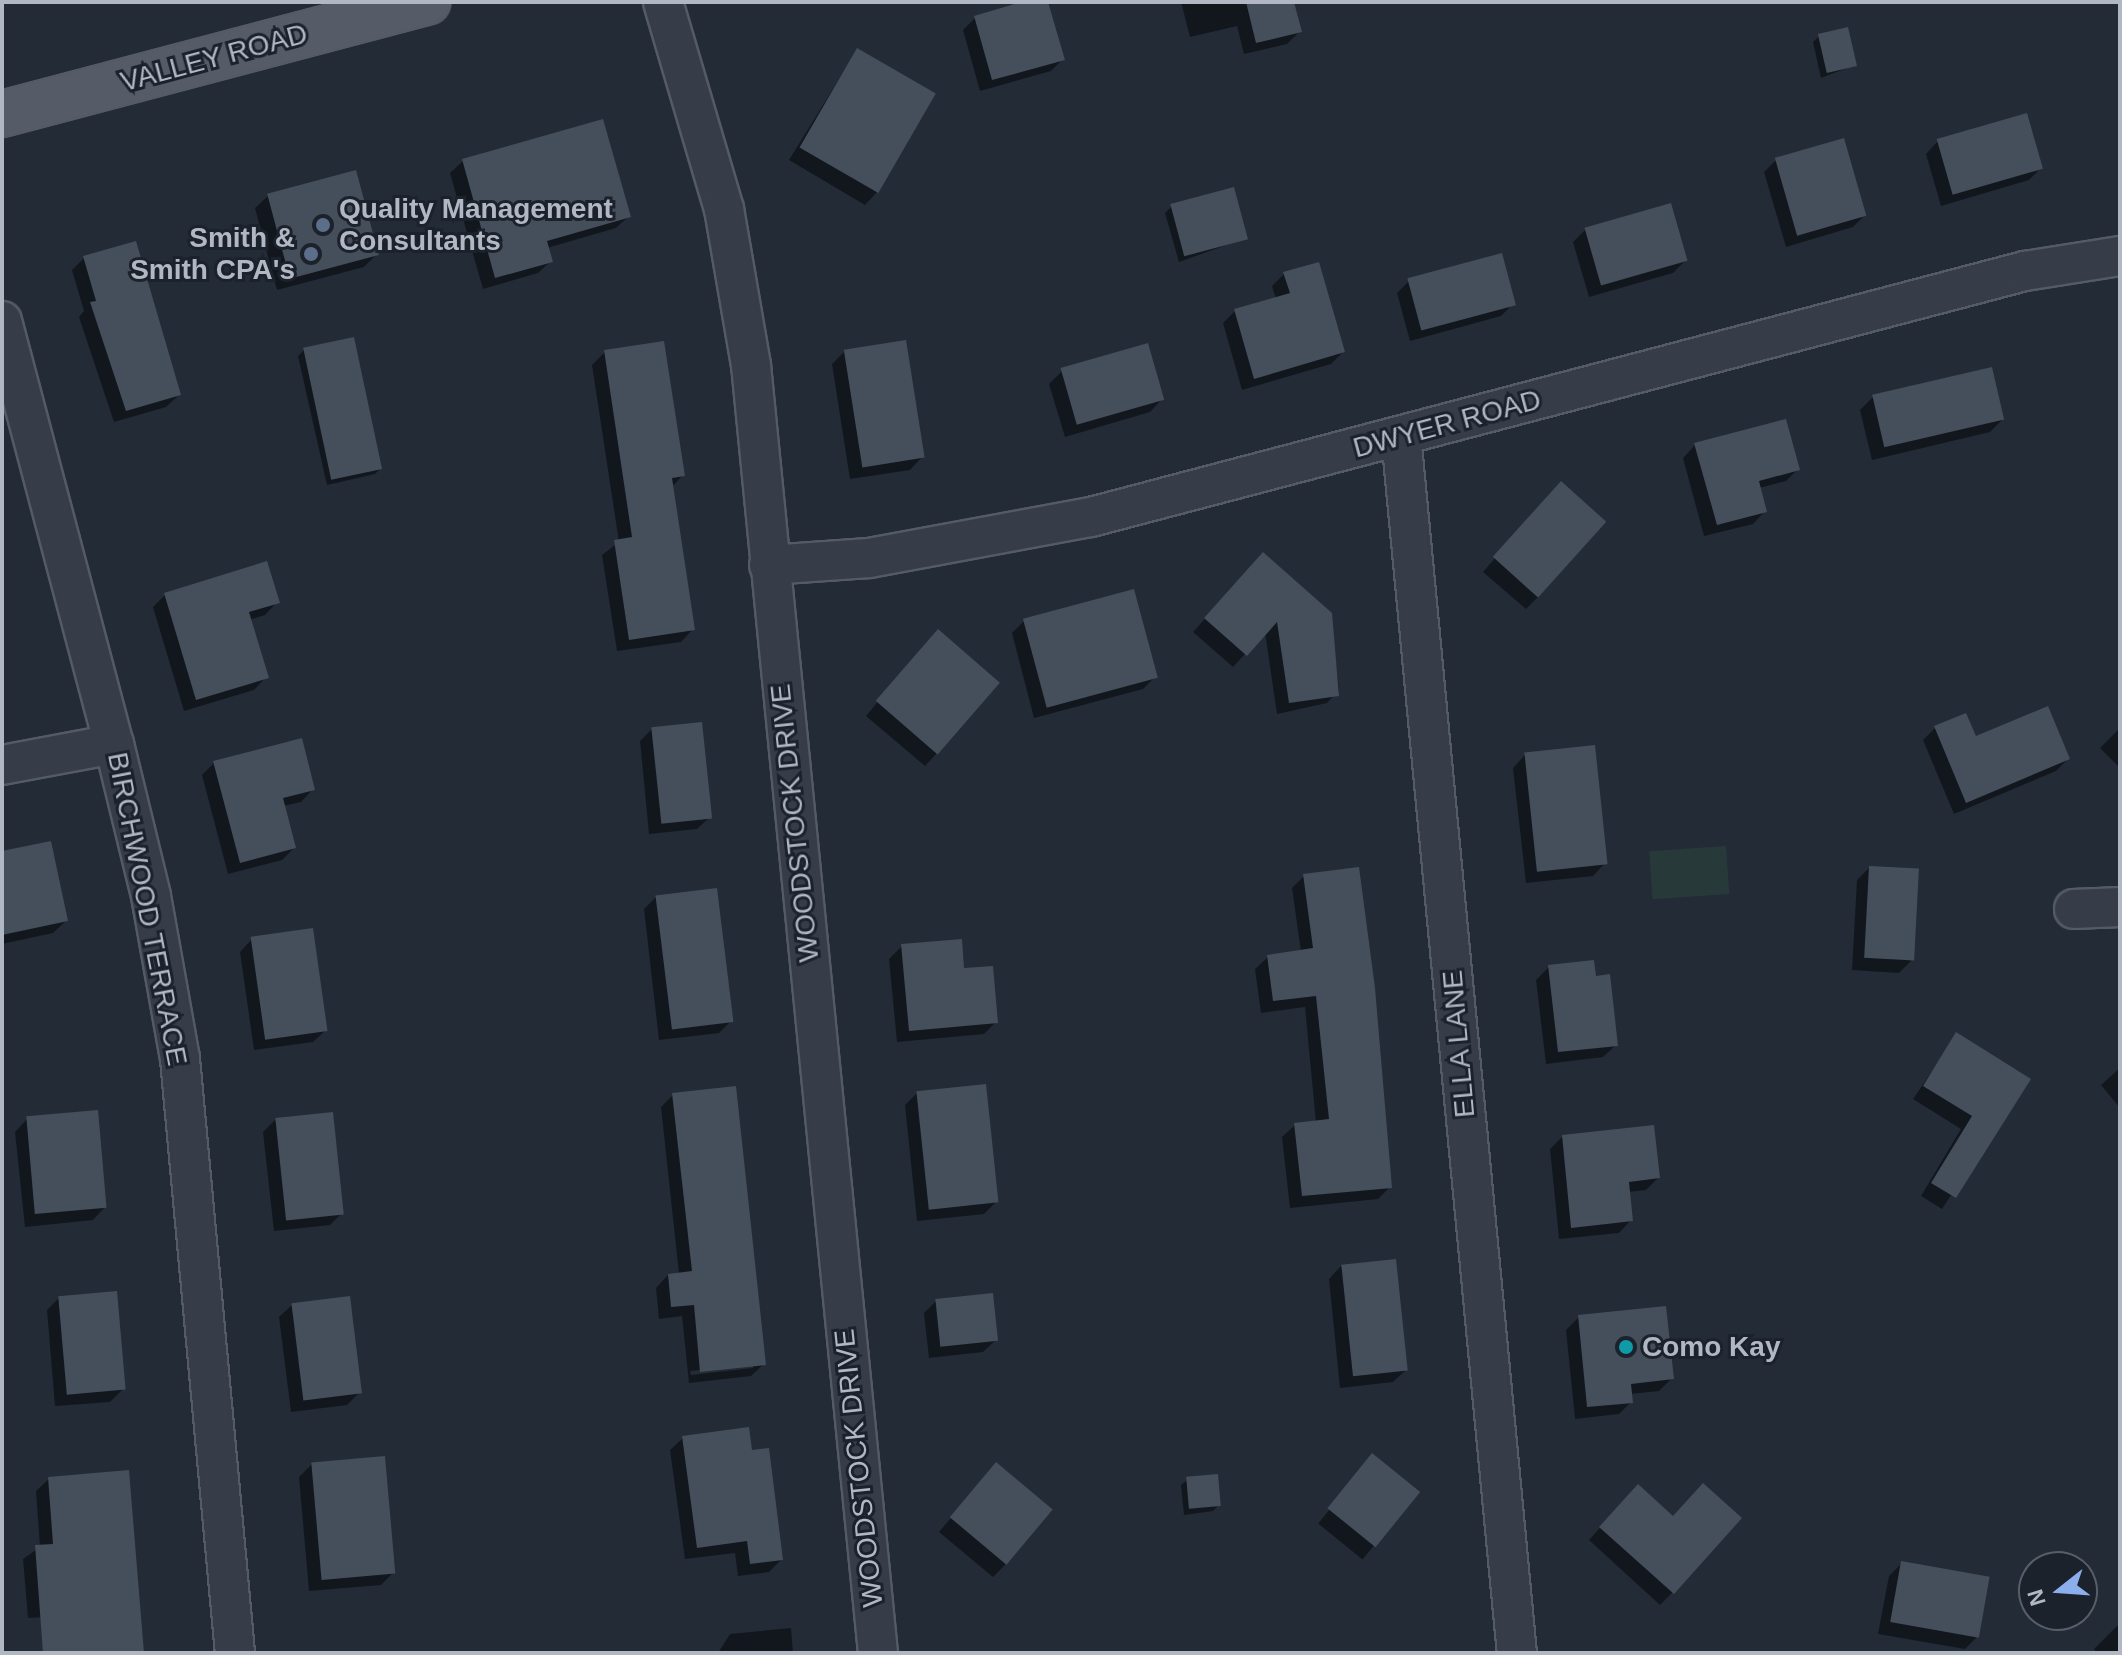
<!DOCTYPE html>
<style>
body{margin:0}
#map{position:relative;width:2122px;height:1655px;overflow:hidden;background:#232b37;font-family:Helvetica,sans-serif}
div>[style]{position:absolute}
.green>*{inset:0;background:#28393a;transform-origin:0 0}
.shadow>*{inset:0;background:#0007;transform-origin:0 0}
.building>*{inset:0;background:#454e5b;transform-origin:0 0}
.roads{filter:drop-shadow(2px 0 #545b65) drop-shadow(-2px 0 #545b65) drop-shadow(0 2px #545b65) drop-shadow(0 -2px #545b65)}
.minor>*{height:38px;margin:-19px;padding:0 19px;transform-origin:19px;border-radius:19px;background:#373d48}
.major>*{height:44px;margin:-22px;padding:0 22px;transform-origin:22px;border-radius:22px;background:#555c68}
.dots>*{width:22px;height:22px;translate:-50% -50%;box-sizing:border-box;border:4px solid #1c222c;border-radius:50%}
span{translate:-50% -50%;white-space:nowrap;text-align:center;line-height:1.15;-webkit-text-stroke:6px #1c222c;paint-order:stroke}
.street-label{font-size:28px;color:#b1b8c4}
.poi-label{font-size:28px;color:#b1b8c4;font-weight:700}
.left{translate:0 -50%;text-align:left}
.right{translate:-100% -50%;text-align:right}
.frame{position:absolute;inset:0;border:4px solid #b1b8c4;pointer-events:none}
.north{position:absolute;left:2018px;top:1551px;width:80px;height:80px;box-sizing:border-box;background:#1c222c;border:2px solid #585e69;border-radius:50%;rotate:253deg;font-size:22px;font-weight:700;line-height:32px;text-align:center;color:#b1b8c4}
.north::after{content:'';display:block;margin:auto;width:28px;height:36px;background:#8daeed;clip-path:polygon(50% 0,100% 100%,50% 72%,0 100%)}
</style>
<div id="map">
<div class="green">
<i style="left:1726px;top:846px;width:48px;height:77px;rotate:86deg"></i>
</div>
<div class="shadow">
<i style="clip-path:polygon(1028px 2px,1046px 2px,1063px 59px,1051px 71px,980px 91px,963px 30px,975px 18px)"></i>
<i style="clip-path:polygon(1181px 2px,1292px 2px,1299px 32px,1287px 44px,1244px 54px,1237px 26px,1190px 37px)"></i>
<i style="clip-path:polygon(1819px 36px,1855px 65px,1821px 78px,1813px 42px)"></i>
<i style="clip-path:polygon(857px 50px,877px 192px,865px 205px,789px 160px)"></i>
<i style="clip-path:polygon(1938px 141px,2041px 168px,2029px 180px,1941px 206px,1926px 154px)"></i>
<i style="clip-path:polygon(1776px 160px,1865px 215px,1853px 227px,1786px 247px,1764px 172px)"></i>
<i style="clip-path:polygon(463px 161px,629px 216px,616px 228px,547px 248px,551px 261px,538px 273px,483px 289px,450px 173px)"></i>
<i style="clip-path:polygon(268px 196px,376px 255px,364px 267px,277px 290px,255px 208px)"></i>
<i style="clip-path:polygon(1171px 207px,1246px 238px,1179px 262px,1165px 213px)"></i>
<i style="clip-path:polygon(1586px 229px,1686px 260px,1673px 273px,1589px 297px,1573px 242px)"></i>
<i style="clip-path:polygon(84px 258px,179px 395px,166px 407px,114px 422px,79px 317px,84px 311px,72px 270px)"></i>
<i style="clip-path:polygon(1284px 274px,1343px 352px,1331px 364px,1242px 390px,1223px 323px,1235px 311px,1276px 299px,1272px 286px)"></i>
<i style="clip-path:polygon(1409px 281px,1513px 304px,1501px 316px,1410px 341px,1397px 293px)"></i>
<i style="clip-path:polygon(304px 350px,381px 468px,375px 474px,327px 485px,298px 356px)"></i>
<i style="clip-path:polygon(845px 351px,922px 457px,910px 470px,850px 479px,832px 364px)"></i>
<i style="clip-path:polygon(605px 352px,682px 476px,672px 487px,693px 629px,681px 642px,617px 651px,602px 555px,619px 542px,592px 365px)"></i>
<i style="clip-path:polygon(1062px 371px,1162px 399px,1150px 412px,1065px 437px,1049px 384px)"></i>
<i style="clip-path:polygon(1873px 397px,2002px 420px,1990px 432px,1872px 460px,1860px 410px)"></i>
<i style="clip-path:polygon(1695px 445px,1798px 469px,1786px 481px,1759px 488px,1765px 511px,1753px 524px,1704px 536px,1683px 458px)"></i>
<i style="clip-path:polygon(1549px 496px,1538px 597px,1526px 609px,1483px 572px)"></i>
<i style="clip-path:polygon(1251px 567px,1330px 614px,1339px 690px,1327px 703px,1277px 714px,1265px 632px,1233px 667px,1193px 632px)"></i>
<i style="clip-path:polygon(165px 595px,277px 602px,265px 615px,249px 620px,266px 677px,254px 690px,184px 711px,153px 607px)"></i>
<i style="clip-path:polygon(1024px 621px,1155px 677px,1143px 689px,1034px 718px,1012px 633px)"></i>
<i style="clip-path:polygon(926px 644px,937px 753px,925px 766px,866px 716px)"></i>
<i style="clip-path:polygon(1935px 728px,2068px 759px,2056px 771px,1954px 814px,1923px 740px)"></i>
<i style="clip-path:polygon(2120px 728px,2120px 768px,2100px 748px)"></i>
<i style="clip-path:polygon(652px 729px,710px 817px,697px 829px,649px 834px,640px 741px)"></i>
<i style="clip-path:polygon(1525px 755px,1605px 863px,1593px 876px,1526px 883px,1513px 768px)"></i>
<i style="clip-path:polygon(214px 763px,313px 789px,301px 802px,283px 806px,294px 848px,282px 860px,228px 874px,202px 775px)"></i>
<i style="clip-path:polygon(2px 853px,66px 921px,53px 933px,2px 944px)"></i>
<i style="clip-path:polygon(1869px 868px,1911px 961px,1899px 973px,1852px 970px,1857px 880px)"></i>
<i style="clip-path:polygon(1304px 876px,1390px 1187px,1378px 1199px,1290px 1208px,1282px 1137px,1295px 1125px,1316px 1123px,1305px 1007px,1261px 1013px,1255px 969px,1268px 957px,1301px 952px,1292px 888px)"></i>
<i style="clip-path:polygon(656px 897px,731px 1021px,719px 1033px,659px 1040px,644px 909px)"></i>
<i style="clip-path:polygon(252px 939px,326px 1030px,313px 1042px,254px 1050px,240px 952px)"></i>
<i style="clip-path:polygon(902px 946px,962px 970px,996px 1022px,984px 1034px,897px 1042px,889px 959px)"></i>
<i style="clip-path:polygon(1549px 967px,1616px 1045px,1603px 1057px,1546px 1064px,1536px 980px)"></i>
<i style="clip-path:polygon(1957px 1035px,2028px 1079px,1942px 1209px,1921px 1196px,1961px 1129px,1913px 1099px)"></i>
<i style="clip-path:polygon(2120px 1068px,2120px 1108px,2101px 1085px)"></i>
<i style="clip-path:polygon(917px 1093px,996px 1202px,984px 1214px,917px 1221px,905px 1105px)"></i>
<i style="clip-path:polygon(evenodd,673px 1095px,764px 1364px,751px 1376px,689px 1383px,682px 1316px,659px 1319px,656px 1288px,668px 1275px,679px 1274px,661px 1107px,673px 1095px,753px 1364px,753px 1368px,691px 1375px,690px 1371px,753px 1364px)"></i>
<i style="clip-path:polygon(27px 1119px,105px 1207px,93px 1220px,25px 1227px,15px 1132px)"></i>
<i style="clip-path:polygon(275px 1120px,342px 1213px,330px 1225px,274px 1231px,263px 1132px)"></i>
<i style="clip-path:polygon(1562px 1137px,1658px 1178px,1646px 1190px,1628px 1192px,1631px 1220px,1619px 1233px,1559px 1239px,1550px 1149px)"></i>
<i style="clip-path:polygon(1341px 1266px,1406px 1370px,1393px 1382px,1340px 1388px,1329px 1279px)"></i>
<i style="clip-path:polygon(59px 1298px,123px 1389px,110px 1402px,55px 1406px,47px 1310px)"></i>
<i style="clip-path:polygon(936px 1301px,996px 1340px,983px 1352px,929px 1358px,924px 1313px)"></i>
<i style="clip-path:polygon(292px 1305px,359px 1393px,347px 1405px,291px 1412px,279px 1317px)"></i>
<i style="clip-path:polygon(1579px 1317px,1672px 1378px,1659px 1391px,1630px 1394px,1631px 1402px,1619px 1414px,1575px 1419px,1566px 1330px)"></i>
<i style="clip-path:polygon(2119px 1351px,2120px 1351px,2120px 1391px,2118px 1391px)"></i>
<i style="clip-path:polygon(683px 1438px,750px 1452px,781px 1560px,769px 1572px,738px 1576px,735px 1553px,685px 1559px,670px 1450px)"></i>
<i style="left:1373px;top:1456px;width:57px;height:87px;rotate:39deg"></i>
<i style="clip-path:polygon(312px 1464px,393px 1573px,381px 1585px,309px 1591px,299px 1477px)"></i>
<i style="clip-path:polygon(996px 1465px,1005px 1565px,993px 1577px,939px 1532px)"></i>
<i style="clip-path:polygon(49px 1479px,142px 1653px,49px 1653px,46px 1617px,28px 1618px,23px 1559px,40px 1547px,36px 1491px)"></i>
<i style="clip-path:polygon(1187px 1480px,1219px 1505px,1213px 1511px,1184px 1515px,1181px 1485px)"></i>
<i style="clip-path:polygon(1626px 1499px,1673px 1592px,1660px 1605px,1589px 1540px)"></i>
<i style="clip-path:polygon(1901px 1564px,1978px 1636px,1965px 1649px,1878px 1634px,1889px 1576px)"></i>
<i style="clip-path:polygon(2120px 1623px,2120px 1653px,2097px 1653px,2094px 1649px)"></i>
<i style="clip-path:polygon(791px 1628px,793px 1653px,718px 1653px,730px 1634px)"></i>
</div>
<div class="building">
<i style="clip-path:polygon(1021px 2px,1048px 2px,1065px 60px,992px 80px,974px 16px)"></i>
<i style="clip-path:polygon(1246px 2px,1294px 2px,1302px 32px,1256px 43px)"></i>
<i style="left:1848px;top:27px;width:40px;height:31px;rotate:77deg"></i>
<i style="left:857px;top:48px;width:91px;height:115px;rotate:30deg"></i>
<i style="left:2027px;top:113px;width:58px;height:94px;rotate:74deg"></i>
<i style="clip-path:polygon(603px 119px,631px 217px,547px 241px,553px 262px,495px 278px,462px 159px)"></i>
<i style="left:1844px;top:138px;width:81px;height:72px;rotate:74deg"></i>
<i style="left:356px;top:170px;width:88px;height:92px;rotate:75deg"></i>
<i style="left:1234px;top:187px;width:54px;height:66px;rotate:75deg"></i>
<i style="left:1671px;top:203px;width:60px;height:90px;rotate:74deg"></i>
<i style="clip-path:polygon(136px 241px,181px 395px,126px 411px,90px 302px,96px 301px,83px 256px)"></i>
<i style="left:1502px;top:253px;width:54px;height:98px;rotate:75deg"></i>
<i style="clip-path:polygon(1319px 262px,1345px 352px,1254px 379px,1234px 309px,1290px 293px,1283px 272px)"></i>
<i style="left:354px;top:337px;width:135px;height:52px;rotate:78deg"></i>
<i style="left:906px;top:340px;width:119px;height:63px;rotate:81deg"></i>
<i style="clip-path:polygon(664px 341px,685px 476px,672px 478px,695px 630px,629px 640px,614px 540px,632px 537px,604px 350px)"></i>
<i style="left:1148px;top:343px;width:59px;height:91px;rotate:74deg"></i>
<i style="left:1992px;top:367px;width:54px;height:123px;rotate:77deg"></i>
<i style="clip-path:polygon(1786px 419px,1800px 470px,1759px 481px,1767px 512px,1717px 525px,1694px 443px)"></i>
<i style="left:1561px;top:481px;width:61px;height:102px;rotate:42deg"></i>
<i style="clip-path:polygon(1263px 552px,1332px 613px,1339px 696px,1289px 703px,1277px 622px,1247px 656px,1204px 618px)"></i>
<i style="clip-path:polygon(267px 561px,280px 603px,249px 612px,269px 678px,196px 700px,164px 593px)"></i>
<i style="left:1134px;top:589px;width:92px;height:115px;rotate:75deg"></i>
<i style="left:938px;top:629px;width:82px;height:95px;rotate:41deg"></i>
<i style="clip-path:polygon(2048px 706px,2070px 759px,1966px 803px,1934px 726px,1966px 713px,1976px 736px)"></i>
<i style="left:702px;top:722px;width:97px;height:51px;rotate:84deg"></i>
<i style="clip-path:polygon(302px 738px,315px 790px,283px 798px,296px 848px,240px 863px,213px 761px)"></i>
<i style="left:1595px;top:745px;width:120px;height:71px;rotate:84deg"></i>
<i style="clip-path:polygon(51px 841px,68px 921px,2px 935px,2px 851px)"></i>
<i style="left:1869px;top:866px;width:50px;height:92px;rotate:3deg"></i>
<i style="clip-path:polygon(1359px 867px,1375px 988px,1392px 1188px,1302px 1196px,1294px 1123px,1329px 1119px,1316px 996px,1273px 1001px,1267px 955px,1313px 948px,1303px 874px)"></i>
<i style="left:717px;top:888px;width:135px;height:62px;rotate:83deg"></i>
<i style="left:313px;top:928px;width:104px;height:63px;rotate:82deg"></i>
<i style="clip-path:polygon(962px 939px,964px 968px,993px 966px,998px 1023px,909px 1031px,901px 944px)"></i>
<i style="clip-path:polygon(1594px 960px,1596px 976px,1610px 974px,1618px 1046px,1558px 1052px,1548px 965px)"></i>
<i style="clip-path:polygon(1956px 1032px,2031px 1079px,1956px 1198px,1931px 1183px,1972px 1116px,1923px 1086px)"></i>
<i style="left:986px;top:1084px;width:119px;height:70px;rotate:84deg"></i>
<i style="clip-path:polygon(736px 1086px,766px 1365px,700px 1372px,694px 1305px,671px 1307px,668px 1274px,692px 1271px,672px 1093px)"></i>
<i style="left:98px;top:1110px;width:98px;height:72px;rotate:85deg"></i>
<i style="left:333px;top:1112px;width:103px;height:58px;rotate:84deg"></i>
<i style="clip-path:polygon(1654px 1125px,1660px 1178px,1629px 1182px,1633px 1221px,1571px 1228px,1562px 1135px)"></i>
<i style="left:1396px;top:1259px;width:112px;height:55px;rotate:84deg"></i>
<i style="left:117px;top:1291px;width:99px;height:59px;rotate:85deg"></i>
<i style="left:993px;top:1293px;width:48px;height:58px;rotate:84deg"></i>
<i style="left:350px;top:1296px;width:98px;height:59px;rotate:83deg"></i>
<i style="clip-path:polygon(1666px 1306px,1674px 1379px,1631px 1384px,1633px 1403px,1587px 1407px,1578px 1315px)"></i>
<i style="clip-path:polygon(749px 1427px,752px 1450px,769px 1448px,783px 1560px,750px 1564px,747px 1541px,697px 1548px,682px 1436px)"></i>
<i style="left:1372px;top:1453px;width:62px;height:71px;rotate:39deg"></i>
<i style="left:385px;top:1456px;width:118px;height:74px;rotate:85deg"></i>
<i style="left:996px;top:1462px;width:74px;height:72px;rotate:40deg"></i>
<i style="clip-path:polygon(129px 1470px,144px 1653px,43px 1653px,35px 1545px,53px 1544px,48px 1477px)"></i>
<i style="left:1218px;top:1474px;width:32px;height:32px;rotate:85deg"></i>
<i style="clip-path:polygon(1703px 1483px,1742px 1518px,1674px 1594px,1599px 1527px,1638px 1484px,1673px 1516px)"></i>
<i style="left:1901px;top:1561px;width:90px;height:62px;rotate:10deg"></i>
</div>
<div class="roads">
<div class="minor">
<i style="left:663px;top:2px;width:216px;rotate:73.6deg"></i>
<i style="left:724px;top:209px;width:158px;rotate:80.2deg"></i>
<i style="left:751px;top:365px;width:1294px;rotate:84.37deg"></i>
<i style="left:2px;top:321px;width:438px;rotate:75.2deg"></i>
<i style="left:114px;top:744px;width:156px;rotate:76.3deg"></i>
<i style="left:151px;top:896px;width:166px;rotate:79.9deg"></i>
<i style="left:180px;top:1059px;width:597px;rotate:84.71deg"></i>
<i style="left:1401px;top:436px;width:1223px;rotate:84.56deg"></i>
<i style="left:769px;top:565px;width:100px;rotate:-4deg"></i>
<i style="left:869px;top:558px;width:226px;rotate:-10.5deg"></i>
<i style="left:1091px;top:517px;width:966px;rotate:-14.76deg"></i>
<i style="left:2025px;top:271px;width:96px;rotate:-9deg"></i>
<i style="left:2px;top:765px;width:114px;rotate:-10.6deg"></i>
<i style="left:2074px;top:909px;width:46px;rotate:-2.5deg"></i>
</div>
<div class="major">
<i style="left:2px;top:114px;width:440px;rotate:-14.8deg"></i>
</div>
</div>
<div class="dots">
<i style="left:323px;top:225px;background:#5c6f8a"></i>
<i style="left:311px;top:254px;background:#5c6f8a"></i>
<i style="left:1626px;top:1347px;background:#0f9aa8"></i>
</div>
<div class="street-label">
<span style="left:214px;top:58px;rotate:-15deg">VALLEY ROAD</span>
<span style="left:1447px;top:424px;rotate:-15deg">DWYER ROAD</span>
<span style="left:795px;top:823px;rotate:-96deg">WOODSTOCK DRIVE</span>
<span style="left:147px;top:909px;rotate:79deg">BIRCHWOOD TERRACE</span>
<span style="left:1459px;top:1044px;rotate:-95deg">ELLA LANE</span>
<span style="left:859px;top:1468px;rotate:-96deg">WOODSTOCK DRIVE</span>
</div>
<div class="poi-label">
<span class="left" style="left:339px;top:225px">Quality Management<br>Consultants</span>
<span class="right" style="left:295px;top:254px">Smith &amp;<br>Smith CPA's</span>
<span class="left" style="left:1642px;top:1347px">Como Kay</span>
</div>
<div class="frame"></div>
<div class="north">N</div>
</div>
